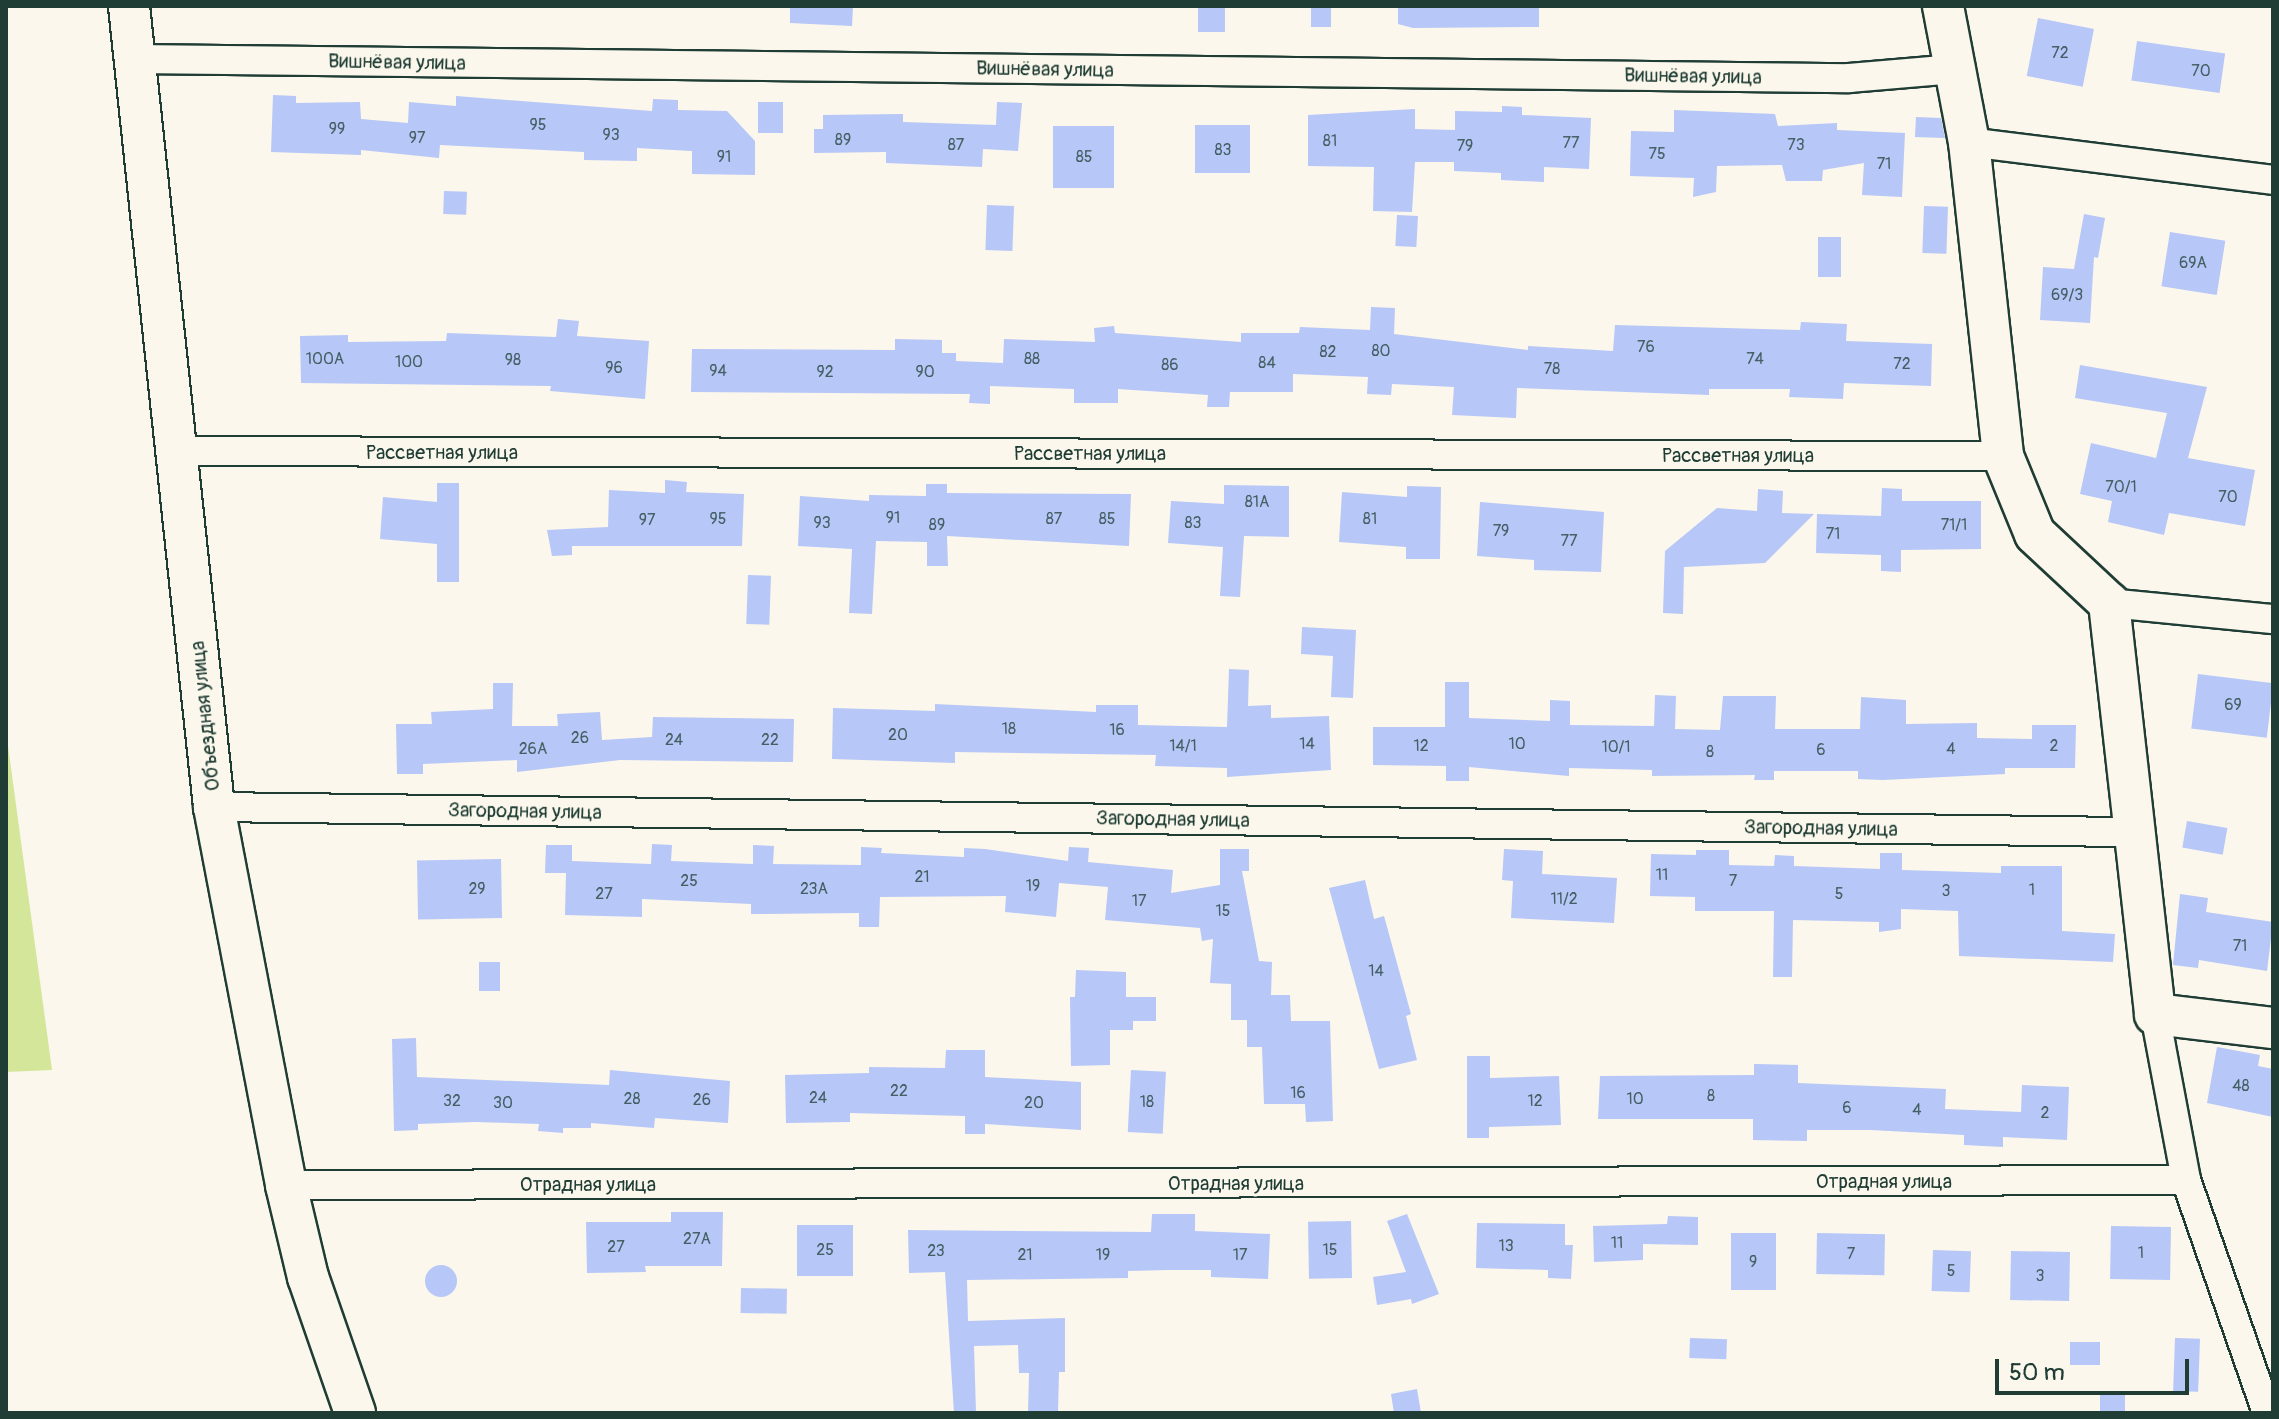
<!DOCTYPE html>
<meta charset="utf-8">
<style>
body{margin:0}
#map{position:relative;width:2279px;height:1419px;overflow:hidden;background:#fbf7ec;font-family:Pangolin,sans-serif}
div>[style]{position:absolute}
.green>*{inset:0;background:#d3e69a}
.building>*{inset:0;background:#b7c7f7;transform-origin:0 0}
.round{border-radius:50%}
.roads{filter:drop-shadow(2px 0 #1f3d34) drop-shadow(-2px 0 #1f3d34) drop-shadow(0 2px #1f3d34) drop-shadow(0 -2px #1f3d34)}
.street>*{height:28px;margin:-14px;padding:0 14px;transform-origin:14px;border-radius:14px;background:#fbf7ec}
.secondary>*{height:40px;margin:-20px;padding:0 20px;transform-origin:20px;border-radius:20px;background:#fbf7ec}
span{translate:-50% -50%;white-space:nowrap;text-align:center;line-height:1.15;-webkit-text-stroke:6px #fbf7ec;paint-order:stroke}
.number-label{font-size:16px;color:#456065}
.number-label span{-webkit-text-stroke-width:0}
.street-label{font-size:20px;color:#1f3d34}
.frame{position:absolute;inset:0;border:8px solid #1f3d34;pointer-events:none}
.scale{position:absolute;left:1995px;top:1359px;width:194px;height:36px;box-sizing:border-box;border:4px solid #1f3d34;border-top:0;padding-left:10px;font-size:24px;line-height:28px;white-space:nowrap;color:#1f3d34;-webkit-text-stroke:6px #fbf7ec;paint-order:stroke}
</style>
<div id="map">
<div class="green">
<i style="clip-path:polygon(6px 731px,52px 1070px,6px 1072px)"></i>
</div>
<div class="building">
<i style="clip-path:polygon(790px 6px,853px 6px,852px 26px,790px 23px)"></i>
<i style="left:1198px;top:6px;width:27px;height:26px"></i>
<i style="left:1311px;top:6px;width:20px;height:21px"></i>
<i style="clip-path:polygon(1398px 6px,1539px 6px,1539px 27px,1413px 28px,1398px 24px)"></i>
<i style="left:2038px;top:18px;width:57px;height:59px;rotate:11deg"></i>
<i style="left:2137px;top:41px;width:89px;height:40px;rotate:8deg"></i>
<i style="clip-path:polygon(273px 95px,296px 96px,296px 103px,360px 102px,361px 119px,408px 123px,409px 102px,456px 106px,456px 96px,652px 111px,653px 99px,678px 100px,678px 110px,727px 111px,755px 141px,755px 175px,692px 174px,692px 151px,637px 148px,637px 161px,584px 160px,584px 152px,440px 145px,439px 158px,361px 150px,361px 155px,271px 152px)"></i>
<i style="left:758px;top:102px;width:25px;height:31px"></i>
<i style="clip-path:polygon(997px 102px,1022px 103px,1018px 151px,983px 149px,982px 167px,886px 163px,886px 152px,814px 153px,814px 129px,823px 129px,823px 115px,903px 114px,903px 122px,996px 125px)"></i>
<i style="clip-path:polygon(1502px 106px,1522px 107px,1522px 115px,1591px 118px,1589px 169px,1544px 167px,1544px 182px,1501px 180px,1501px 173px,1454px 171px,1454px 162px,1415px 162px,1412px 212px,1373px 211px,1374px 167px,1308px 166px,1308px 115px,1415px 109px,1415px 129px,1455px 130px,1455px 111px,1502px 112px)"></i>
<i style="clip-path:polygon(1674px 110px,1775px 114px,1778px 126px,1837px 123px,1837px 130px,1905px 133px,1902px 197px,1862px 195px,1864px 163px,1823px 170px,1822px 181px,1786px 181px,1782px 165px,1717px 166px,1716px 192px,1693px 197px,1694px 178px,1630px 176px,1631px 131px,1674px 132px)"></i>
<i style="clip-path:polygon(1916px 117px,1941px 118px,1945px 138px,1915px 137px)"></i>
<i style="left:1250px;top:125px;width:48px;height:55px;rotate:90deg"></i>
<i style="left:1053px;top:126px;width:61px;height:62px"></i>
<i style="left:444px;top:191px;width:23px;height:23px;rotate:2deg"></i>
<i style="left:987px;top:205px;width:27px;height:45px;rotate:2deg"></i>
<i style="left:1924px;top:206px;width:24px;height:47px;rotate:2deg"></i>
<i style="clip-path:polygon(2084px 214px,2105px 218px,2098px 258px,2094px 257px,2090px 323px,2040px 320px,2043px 267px,2074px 269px)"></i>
<i style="left:1397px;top:215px;width:21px;height:31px;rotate:3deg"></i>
<i style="left:2170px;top:232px;width:56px;height:55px;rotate:9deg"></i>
<i style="left:1818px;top:237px;width:23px;height:40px"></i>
<i style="clip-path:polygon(1371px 307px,1395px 308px,1394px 334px,1528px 350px,1528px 346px,1613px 351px,1615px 325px,1800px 330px,1801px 322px,1847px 324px,1846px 341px,1932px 344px,1931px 386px,1844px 383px,1843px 399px,1789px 397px,1790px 389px,1709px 389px,1709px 395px,1517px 388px,1516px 418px,1452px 415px,1454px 387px,1392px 384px,1391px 395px,1367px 394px,1368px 377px,1293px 374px,1293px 392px,1230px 392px,1229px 407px,1207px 407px,1208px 395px,1118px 389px,1118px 403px,1074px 403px,1074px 389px,990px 386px,990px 404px,969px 403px,970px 394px,691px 392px,692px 349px,895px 350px,895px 339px,942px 340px,942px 353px,956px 353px,956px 361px,1003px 363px,1004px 339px,1095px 342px,1094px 328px,1114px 326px,1115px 333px,1241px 342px,1241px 333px,1299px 333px,1300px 327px,1370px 330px)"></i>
<i style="clip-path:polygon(558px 319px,579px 321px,577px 336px,649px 341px,645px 399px,550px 391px,551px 386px,301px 383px,300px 336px,348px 335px,348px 342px,446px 341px,447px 333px,556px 337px)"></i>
<i style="clip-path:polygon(2080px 365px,2207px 387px,2188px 458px,2255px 470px,2245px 526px,2169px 513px,2164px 535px,2108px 522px,2112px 501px,2080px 494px,2091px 443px,2156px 458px,2167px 413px,2075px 398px)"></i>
<i style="clip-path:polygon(665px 480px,687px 482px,686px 492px,744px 494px,742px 546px,572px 546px,572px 555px,552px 556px,547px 530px,608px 527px,609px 490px,665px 493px)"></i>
<i style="clip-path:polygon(437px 483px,459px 483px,459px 582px,437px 582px,437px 544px,380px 539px,383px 497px,437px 502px)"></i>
<i style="clip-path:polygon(926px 484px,947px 484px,947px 493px,1131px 494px,1129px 546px,947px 536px,948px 566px,927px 566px,927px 542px,876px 541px,872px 614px,849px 613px,852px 549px,798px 546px,800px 496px,869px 501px,869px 495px,926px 496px)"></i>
<i style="clip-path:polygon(1224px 485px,1289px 486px,1289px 537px,1244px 536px,1240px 597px,1220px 596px,1223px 547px,1168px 543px,1171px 501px,1224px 504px)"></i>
<i style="clip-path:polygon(1407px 486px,1441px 487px,1440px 559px,1406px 559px,1406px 547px,1339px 542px,1342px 492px,1407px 497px)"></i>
<i style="clip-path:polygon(1882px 488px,1902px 489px,1902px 501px,1981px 501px,1981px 549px,1901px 550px,1901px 572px,1881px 571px,1881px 555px,1816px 553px,1817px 514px,1881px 516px)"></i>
<i style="clip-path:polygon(1758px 489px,1783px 491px,1782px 513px,1814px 514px,1765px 563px,1684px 567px,1683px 614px,1663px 613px,1665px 551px,1717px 508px,1757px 511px)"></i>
<i style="clip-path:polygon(1480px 502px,1604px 512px,1601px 572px,1534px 570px,1534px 560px,1477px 556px)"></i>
<i style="left:748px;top:575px;width:23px;height:49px;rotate:2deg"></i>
<i style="clip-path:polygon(1302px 627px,1356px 630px,1353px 698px,1331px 697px,1333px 656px,1301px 654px)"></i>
<i style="clip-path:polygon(1229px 669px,1249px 670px,1248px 706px,1271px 705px,1271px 718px,1329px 716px,1331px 770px,1227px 777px,1227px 768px,1155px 766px,1156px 755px,955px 752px,955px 763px,832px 759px,833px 708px,935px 711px,935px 704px,1096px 712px,1096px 705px,1138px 705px,1138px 725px,1227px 727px)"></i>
<i style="left:2198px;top:674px;width:76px;height:55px;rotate:7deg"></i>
<i style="clip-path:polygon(1445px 682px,1469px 682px,1469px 718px,1550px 721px,1550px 700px,1570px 701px,1570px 725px,1654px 726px,1655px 695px,1676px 696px,1675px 729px,1720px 730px,1723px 696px,1776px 696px,1775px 729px,1860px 729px,1861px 697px,1906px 700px,1906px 724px,1977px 723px,1977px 738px,2032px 739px,2032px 725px,2076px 725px,2075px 768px,2005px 768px,2005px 774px,1883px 780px,1858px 779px,1858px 771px,1774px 771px,1774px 780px,1754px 780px,1755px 775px,1652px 776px,1652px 770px,1569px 768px,1569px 776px,1469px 767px,1469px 781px,1446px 781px,1446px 766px,1373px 765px,1373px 727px,1445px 727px)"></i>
<i style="clip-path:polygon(493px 683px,513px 683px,512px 726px,558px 726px,557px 714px,600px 712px,602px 740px,652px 737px,653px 717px,794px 719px,793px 762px,620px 760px,517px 772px,517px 760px,423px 764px,423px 774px,397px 774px,396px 724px,432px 724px,431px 712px,493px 709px)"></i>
<i style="left:2187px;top:821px;width:41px;height:27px;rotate:10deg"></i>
<i style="clip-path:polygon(652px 844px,672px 845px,671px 861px,753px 864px,753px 845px,774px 846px,773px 864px,861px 865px,861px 847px,882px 848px,881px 853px,964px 857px,964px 848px,985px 849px,1068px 861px,1069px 847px,1089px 848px,1088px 862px,1173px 870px,1171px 893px,1220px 885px,1220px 849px,1249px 849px,1249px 871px,1242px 871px,1259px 961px,1272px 962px,1271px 995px,1290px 995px,1291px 1021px,1330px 1021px,1333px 1121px,1306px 1122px,1305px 1104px,1264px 1104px,1262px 1047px,1247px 1047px,1247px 1020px,1231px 1020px,1231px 984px,1210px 983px,1213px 939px,1202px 941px,1200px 928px,1105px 920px,1108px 887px,1059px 883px,1056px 917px,1005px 912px,1006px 896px,880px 897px,879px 927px,859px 927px,859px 913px,751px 914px,751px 904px,642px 899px,642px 917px,565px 915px,566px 873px,545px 873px,546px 845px,572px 845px,572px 861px,651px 864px)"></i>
<i style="clip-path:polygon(1504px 849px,1543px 851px,1542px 874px,1617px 878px,1614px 923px,1511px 918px,1513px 881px,1502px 880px)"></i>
<i style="clip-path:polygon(1696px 850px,1729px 850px,1729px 865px,1774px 866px,1775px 855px,1794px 856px,1794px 866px,1880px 869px,1880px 853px,1902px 853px,1902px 870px,2001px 873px,2001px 866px,2062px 866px,2062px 931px,2115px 934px,2113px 962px,1959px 956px,1958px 911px,1901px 909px,1901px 929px,1879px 932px,1879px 922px,1793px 920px,1792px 977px,1773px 977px,1774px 911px,1695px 911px,1695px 897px,1650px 896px,1651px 854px,1696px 855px)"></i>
<i style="left:501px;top:859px;width:59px;height:84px;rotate:89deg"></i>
<i style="clip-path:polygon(1365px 880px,1374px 919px,1384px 916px,1411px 1014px,1406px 1016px,1417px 1060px,1379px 1069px,1329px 888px)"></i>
<i style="clip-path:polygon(2180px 894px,2208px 898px,2206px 912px,2273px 922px,2267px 971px,2199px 960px,2198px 968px,2173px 965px)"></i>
<i style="left:479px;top:962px;width:21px;height:29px"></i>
<i style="clip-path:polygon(1076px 970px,1126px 972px,1126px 997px,1156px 997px,1156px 1021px,1133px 1021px,1133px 1030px,1110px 1030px,1110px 1065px,1071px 1066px,1070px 997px,1075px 997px)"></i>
<i style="clip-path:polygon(416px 1038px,417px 1077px,609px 1085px,610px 1070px,730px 1081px,728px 1123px,655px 1118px,654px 1128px,591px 1123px,591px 1128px,563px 1128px,563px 1133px,538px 1131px,539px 1124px,475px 1122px,418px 1124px,418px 1130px,394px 1131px,392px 1039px)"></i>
<i style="clip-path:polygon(2217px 1047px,2260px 1055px,2258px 1066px,2273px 1069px,2273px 1117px,2207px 1103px)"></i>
<i style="clip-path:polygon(946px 1050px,985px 1050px,985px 1077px,1081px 1082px,1081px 1130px,985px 1124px,985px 1134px,965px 1134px,965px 1116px,850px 1113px,850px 1122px,786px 1123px,785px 1075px,869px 1073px,869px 1067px,945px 1068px)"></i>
<i style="clip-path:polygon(1467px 1056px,1490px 1056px,1490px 1078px,1559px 1076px,1561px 1125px,1489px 1127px,1489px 1138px,1467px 1138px)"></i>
<i style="clip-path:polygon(1754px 1064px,1798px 1065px,1798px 1083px,1946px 1089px,1945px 1109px,2021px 1112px,2022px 1085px,2069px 1087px,2067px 1140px,2003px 1137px,2003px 1147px,1964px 1145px,1964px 1135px,1871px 1130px,1807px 1130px,1807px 1141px,1753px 1140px,1753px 1119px,1598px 1119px,1600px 1076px,1754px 1075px)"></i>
<i style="left:1131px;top:1070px;width:35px;height:62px;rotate:3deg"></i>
<i style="clip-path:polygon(671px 1212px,723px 1212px,722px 1266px,645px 1266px,646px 1272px,587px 1273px,586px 1222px,671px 1222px)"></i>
<i style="clip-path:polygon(1152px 1214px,1195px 1214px,1195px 1231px,1270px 1234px,1268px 1279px,1211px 1277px,1211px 1270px,1168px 1270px,1128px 1271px,1128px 1278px,967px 1280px,968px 1321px,1065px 1318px,1065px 1372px,1059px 1372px,1058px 1413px,1028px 1413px,1029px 1373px,1019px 1373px,1018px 1345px,974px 1346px,976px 1413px,954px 1413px,945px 1272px,909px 1273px,908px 1230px,1151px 1232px)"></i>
<i style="clip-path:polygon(1407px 1214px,1439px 1294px,1412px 1304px,1411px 1299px,1377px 1305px,1373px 1277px,1406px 1272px,1387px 1221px)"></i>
<i style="clip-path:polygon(1668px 1216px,1698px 1217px,1698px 1245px,1643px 1244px,1643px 1260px,1594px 1262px,1593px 1226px,1667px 1224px)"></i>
<i style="left:1351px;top:1221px;width:57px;height:43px;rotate:89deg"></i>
<i style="clip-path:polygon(1477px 1223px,1565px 1224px,1565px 1245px,1573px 1245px,1571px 1279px,1548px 1278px,1548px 1270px,1476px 1268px)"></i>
<i style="left:797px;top:1225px;width:56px;height:51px"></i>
<i style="left:2111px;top:1226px;width:60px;height:53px;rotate:1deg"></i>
<i style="left:1731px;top:1233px;width:45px;height:57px"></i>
<i style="left:1817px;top:1233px;width:68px;height:41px;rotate:1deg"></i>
<i style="left:1933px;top:1250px;width:38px;height:41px;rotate:2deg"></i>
<i style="left:2011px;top:1251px;width:59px;height:49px;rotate:1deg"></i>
<i class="round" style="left:425px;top:1265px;width:32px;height:32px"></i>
<i style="left:741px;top:1288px;width:46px;height:25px;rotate:1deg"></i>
<i style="left:1690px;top:1338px;width:37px;height:20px;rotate:2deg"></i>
<i style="left:2175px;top:1338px;width:25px;height:53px;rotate:2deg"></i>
<i style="left:2070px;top:1342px;width:30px;height:23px"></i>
<i style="clip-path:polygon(1417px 1389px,1421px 1413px,1394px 1413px,1391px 1394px)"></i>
<i style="left:2100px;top:1392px;width:25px;height:21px"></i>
</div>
<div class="roads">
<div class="street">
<i style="left:135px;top:59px;width:1714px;rotate:0.64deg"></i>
<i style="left:1849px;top:78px;width:106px;rotate:-4.9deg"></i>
<i style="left:1969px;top:142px;width:306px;rotate:7.1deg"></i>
<i style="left:177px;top:451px;width:1826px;rotate:0.16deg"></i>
<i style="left:2109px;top:603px;width:165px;rotate:5.6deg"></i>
<i style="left:214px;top:807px;width:1918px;rotate:0.75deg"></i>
<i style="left:2155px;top:1014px;width:169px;rotate:79.4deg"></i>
<i style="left:2186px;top:1180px;width:247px;rotate:70.8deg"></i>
<i style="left:286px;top:1185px;width:1900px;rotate:-0.15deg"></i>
</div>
<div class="secondary">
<i style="left:129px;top:6px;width:805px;rotate:83.94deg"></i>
<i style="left:214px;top:807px;width:385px;rotate:79.2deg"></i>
<i style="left:286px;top:1185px;width:95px;rotate:76.6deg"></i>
<i style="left:308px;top:1277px;width:144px;rotate:70.9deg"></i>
<i style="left:1943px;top:6px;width:138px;rotate:79.2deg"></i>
<i style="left:1969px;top:142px;width:316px;rotate:83.8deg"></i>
<i style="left:2003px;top:456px;width:84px;rotate:67.7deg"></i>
<i style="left:2035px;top:534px;width:101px;rotate:43deg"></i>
<i style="left:2109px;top:603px;width:414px;rotate:83.6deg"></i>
<i style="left:2155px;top:1014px;width:119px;rotate:6.8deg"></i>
</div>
</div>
<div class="number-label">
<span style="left:2060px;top:53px">72</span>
<span style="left:2201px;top:71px">70</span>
<span style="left:538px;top:125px">95</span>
<span style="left:337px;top:129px">99</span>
<span style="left:611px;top:135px">93</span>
<span style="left:417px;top:138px">97</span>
<span style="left:843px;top:140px">89</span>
<span style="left:1330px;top:141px">81</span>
<span style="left:1571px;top:143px">77</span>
<span style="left:956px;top:145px">87</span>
<span style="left:1796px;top:145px">73</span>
<span style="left:1465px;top:146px">79</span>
<span style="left:1223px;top:150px">83</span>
<span style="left:1657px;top:154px">75</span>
<span style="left:724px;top:157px">91</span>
<span style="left:1084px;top:157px">85</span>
<span style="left:1884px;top:164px">71</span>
<span style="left:2193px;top:263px">69А</span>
<span style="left:2067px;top:295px">69/3</span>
<span style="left:1646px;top:347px">76</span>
<span style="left:1381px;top:351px">80</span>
<span style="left:1328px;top:352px">82</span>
<span style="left:325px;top:359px">100А</span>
<span style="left:1032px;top:359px">88</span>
<span style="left:1755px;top:359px">74</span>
<span style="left:513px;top:360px">98</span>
<span style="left:409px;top:362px">100</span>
<span style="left:1267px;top:363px">84</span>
<span style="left:1902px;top:364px">72</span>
<span style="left:1170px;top:365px">86</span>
<span style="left:614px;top:368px">96</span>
<span style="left:1552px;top:369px">78</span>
<span style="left:718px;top:371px">94</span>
<span style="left:825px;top:372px">92</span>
<span style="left:925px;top:372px">90</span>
<span style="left:2121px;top:487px">70/1</span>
<span style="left:2228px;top:497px">70</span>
<span style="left:1257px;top:502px">81А</span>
<span style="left:893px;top:518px">91</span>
<span style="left:718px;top:519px">95</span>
<span style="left:1054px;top:519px">87</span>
<span style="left:1107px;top:519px">85</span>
<span style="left:1370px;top:519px">81</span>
<span style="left:647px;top:520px">97</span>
<span style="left:822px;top:523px">93</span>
<span style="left:1193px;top:523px">83</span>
<span style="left:937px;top:525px">89</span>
<span style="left:1954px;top:525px">71/1</span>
<span style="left:1501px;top:531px">79</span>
<span style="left:1833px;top:534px">71</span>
<span style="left:1569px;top:541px">77</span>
<span style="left:2233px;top:705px">69</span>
<span style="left:1009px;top:729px">18</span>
<span style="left:1117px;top:730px">16</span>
<span style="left:898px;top:735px">20</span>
<span style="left:580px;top:738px">26</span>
<span style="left:674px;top:740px">24</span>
<span style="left:770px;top:740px">22</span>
<span style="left:1307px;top:744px">14</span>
<span style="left:1517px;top:744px">10</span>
<span style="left:1183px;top:746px">14/1</span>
<span style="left:1421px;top:746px">12</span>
<span style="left:2054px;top:746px">2</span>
<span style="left:1616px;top:747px">10/1</span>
<span style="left:533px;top:749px">26А</span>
<span style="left:1951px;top:749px">4</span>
<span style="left:1821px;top:750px">6</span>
<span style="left:1710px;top:752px">8</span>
<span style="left:1662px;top:875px">11</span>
<span style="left:922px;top:877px">21</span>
<span style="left:689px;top:881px">25</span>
<span style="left:1733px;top:881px">7</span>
<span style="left:1033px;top:886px">19</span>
<span style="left:477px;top:889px">29</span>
<span style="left:814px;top:889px">23А</span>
<span style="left:2032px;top:890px">1</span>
<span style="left:1946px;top:891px">3</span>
<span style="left:604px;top:894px">27</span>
<span style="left:1839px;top:894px">5</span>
<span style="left:1564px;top:899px">11/2</span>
<span style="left:1139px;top:901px">17</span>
<span style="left:1223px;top:911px">15</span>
<span style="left:2240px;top:946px">71</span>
<span style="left:1376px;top:971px">14</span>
<span style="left:2241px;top:1086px">48</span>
<span style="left:899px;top:1091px">22</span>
<span style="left:1298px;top:1093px">16</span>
<span style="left:1711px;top:1096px">8</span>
<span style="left:818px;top:1098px">24</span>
<span style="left:632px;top:1099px">28</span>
<span style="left:1635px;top:1099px">10</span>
<span style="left:702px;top:1100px">26</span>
<span style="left:452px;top:1101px">32</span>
<span style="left:1535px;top:1101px">12</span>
<span style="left:1147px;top:1102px">18</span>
<span style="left:503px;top:1103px">30</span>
<span style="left:1034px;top:1103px">20</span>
<span style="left:1847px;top:1108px">6</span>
<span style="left:1917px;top:1110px">4</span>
<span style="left:2045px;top:1113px">2</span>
<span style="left:697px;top:1239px">27А</span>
<span style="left:1617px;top:1243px">11</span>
<span style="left:1506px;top:1246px">13</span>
<span style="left:616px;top:1247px">27</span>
<span style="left:825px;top:1250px">25</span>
<span style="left:1330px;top:1250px">15</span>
<span style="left:936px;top:1251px">23</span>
<span style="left:2141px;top:1253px">1</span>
<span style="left:1851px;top:1254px">7</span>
<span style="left:1025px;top:1255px">21</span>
<span style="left:1103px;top:1255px">19</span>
<span style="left:1240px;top:1255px">17</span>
<span style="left:1753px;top:1262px">9</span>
<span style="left:1951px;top:1271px">5</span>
<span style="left:2040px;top:1276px">3</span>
</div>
<div class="street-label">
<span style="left:397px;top:62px;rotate:1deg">Вишнёвая улица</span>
<span style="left:1045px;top:69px;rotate:1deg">Вишнёвая улица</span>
<span style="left:1693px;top:76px;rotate:1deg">Вишнёвая улица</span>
<span style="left:442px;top:452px">Рассветная улица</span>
<span style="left:1090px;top:453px">Рассветная улица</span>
<span style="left:1738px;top:455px">Рассветная улица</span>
<span style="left:205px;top:716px;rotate:-96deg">Объездная улица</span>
<span style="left:525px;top:811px;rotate:1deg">Загородная улица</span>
<span style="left:1173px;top:819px;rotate:1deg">Загородная улица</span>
<span style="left:1821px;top:828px;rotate:1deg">Загородная улица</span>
<span style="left:1884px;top:1181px">Отрадная улица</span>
<span style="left:1236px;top:1183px">Отрадная улица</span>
<span style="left:588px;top:1184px">Отрадная улица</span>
</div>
<div class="frame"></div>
<div class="scale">50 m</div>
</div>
